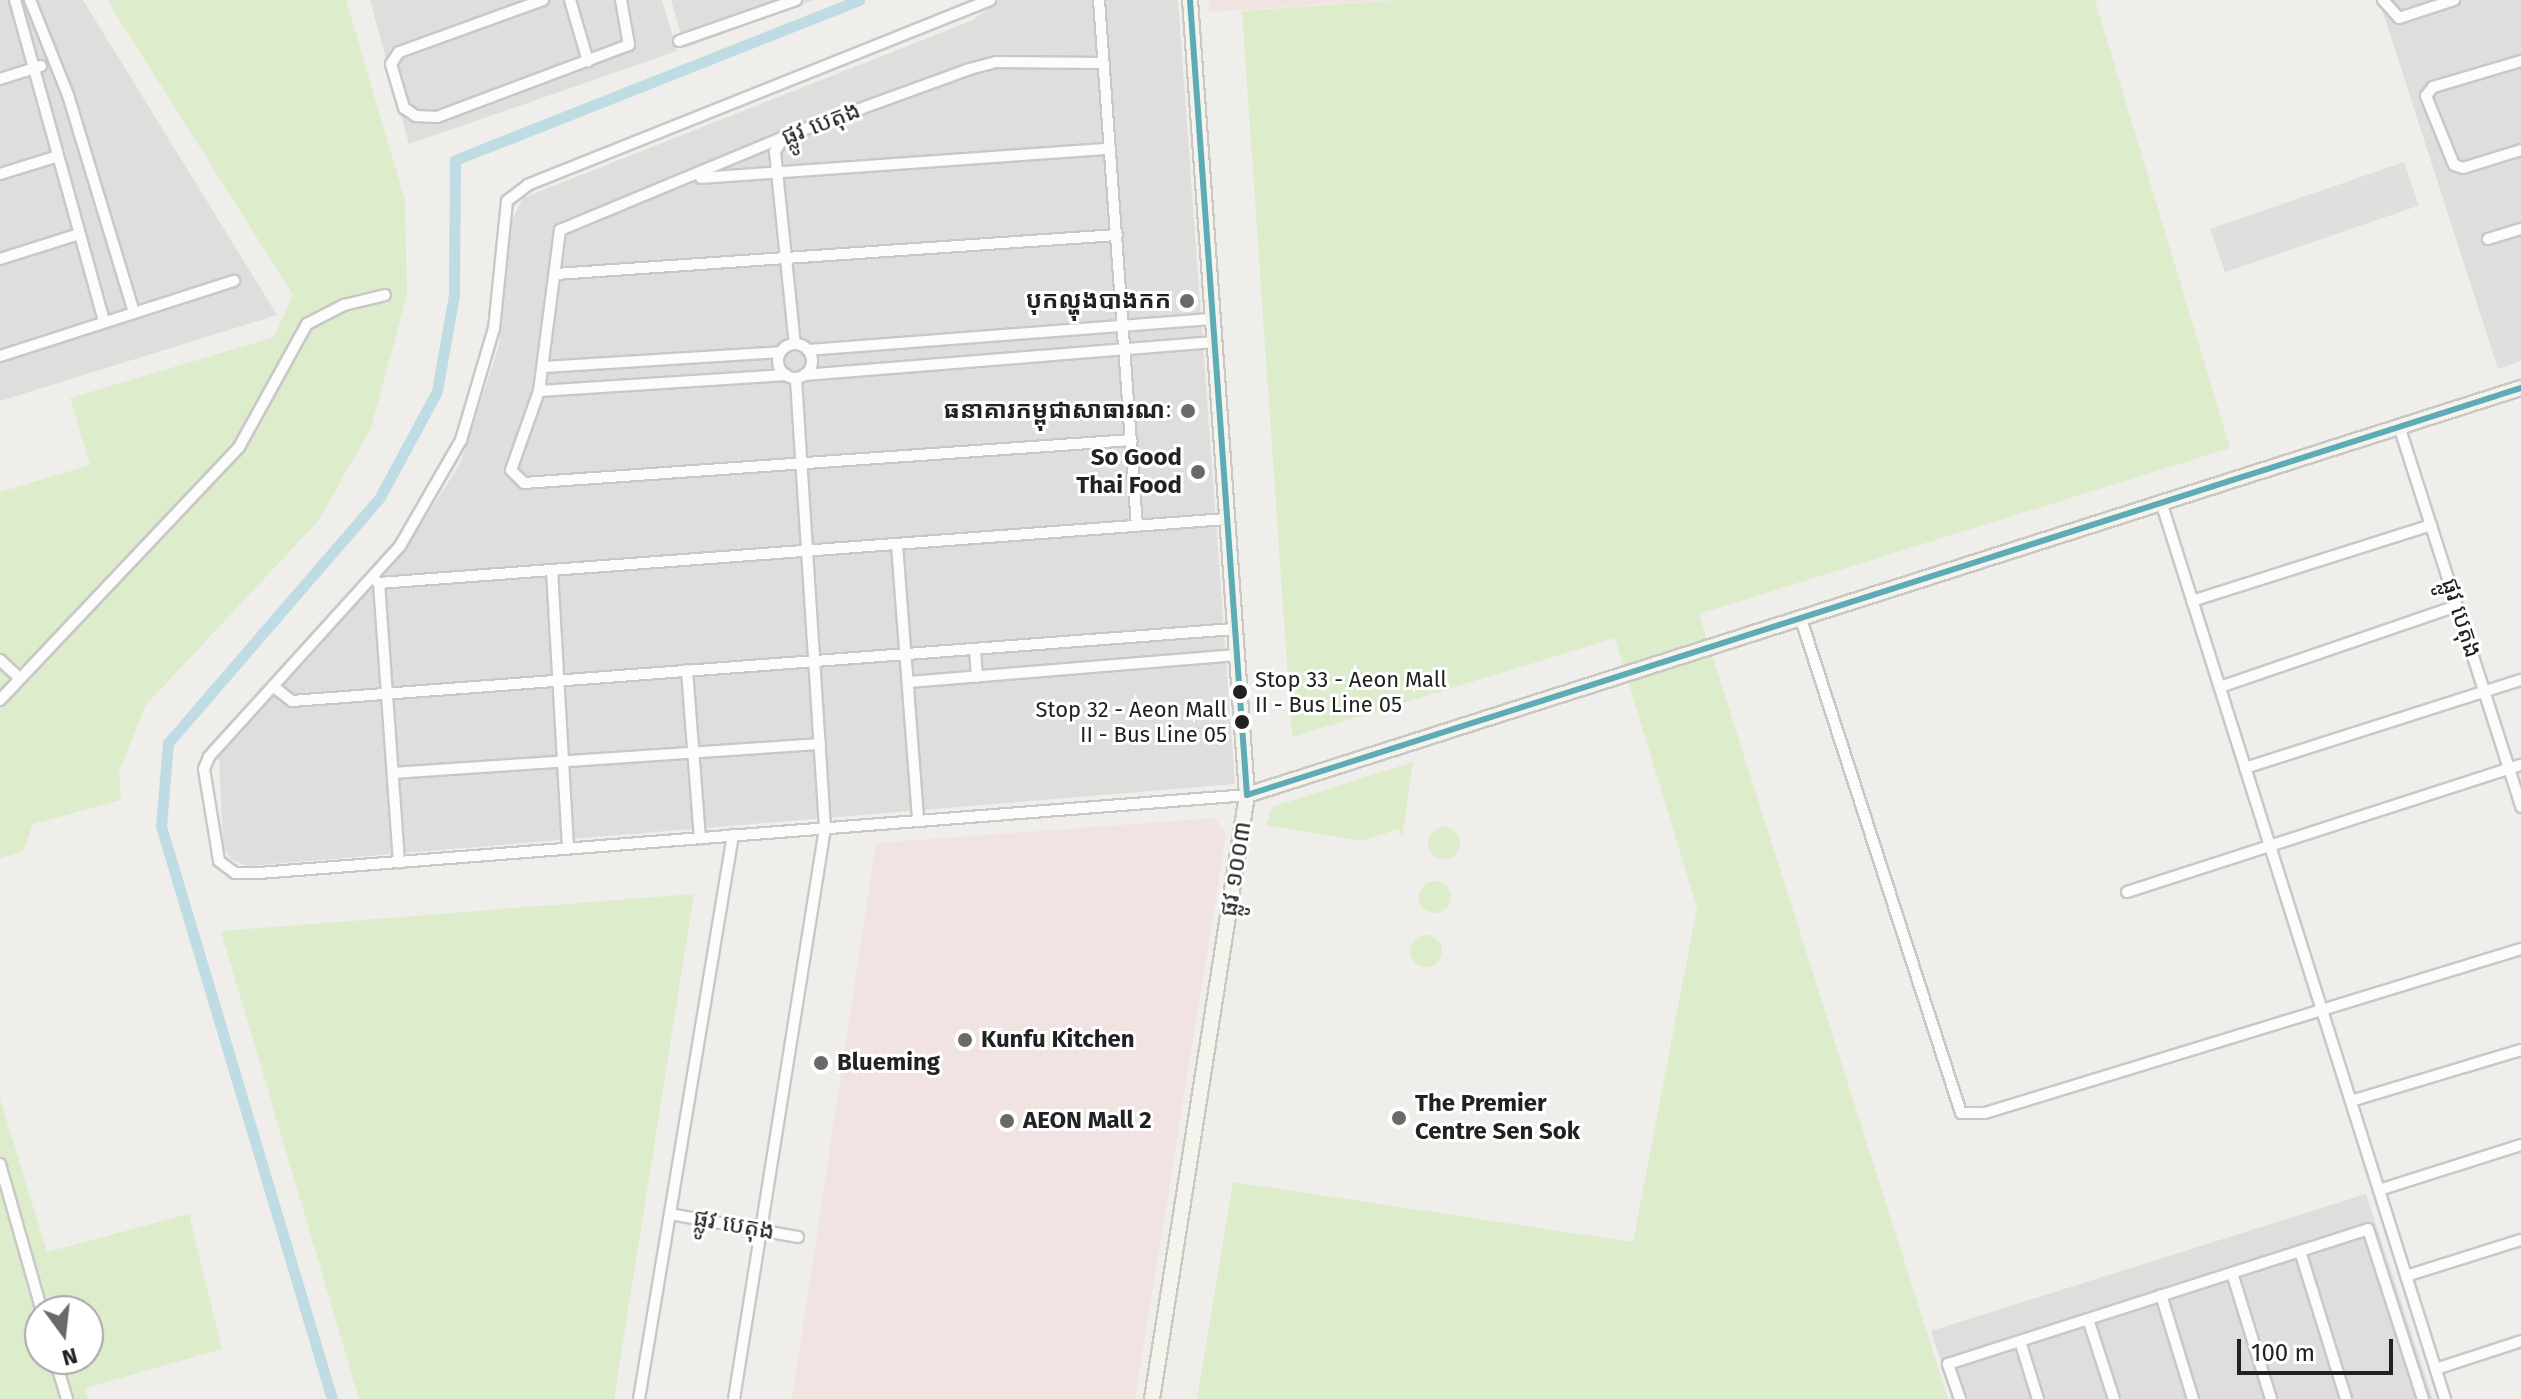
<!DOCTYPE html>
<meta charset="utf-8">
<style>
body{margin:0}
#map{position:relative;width:2521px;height:1399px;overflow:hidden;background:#f0eeeb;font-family:"Fira Sans","Noto Sans Khmer",sans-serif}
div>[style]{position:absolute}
.residential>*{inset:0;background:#dfdedc}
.commercial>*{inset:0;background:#f1e3e1}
.religious>*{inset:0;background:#dededc}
.grass>*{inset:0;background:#ddeccb}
.round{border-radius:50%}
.parking>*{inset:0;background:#e0dfde;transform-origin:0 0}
.canal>*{height:11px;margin:-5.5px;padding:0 5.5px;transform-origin:5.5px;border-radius:5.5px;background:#bfdbe3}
.roads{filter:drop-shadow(2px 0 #c9c8c7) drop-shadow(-2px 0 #c9c8c7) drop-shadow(0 2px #c9c8c7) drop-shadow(0 -2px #c9c8c7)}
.minor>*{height:10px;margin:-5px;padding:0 5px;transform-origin:5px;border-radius:5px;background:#fdfcfc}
.minor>.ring{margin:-5px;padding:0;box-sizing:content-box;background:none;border:10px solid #fdfcfc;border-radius:50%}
.secondary>*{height:14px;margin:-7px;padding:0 7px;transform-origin:7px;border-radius:7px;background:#f4f4ed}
.bus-1>*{height:6px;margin:-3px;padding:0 3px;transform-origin:3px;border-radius:3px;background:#5eabb8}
.dots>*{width:22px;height:22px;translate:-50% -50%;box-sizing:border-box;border:4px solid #fff;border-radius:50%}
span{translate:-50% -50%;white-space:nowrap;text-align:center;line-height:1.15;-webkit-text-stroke:6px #fff;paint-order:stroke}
.bus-label{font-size:22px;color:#222}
.left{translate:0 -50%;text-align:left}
.right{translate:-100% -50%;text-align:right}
.street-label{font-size:24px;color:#222}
.poi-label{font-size:24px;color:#222;font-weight:700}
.north{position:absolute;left:24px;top:1295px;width:80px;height:80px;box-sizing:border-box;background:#fff;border:2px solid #a7a7a7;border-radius:50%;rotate:165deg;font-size:22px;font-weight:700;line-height:32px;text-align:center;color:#222}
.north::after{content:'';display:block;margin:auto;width:28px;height:36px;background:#6a6968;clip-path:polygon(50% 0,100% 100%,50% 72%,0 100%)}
.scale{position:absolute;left:2237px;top:1339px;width:156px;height:36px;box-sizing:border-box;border:4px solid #222;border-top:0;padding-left:10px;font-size:24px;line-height:28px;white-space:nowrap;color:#222;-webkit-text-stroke:6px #fff;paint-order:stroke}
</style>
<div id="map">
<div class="residential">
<i style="clip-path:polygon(0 0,83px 0,277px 315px,0 401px)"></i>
<i style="clip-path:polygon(370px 0,662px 0,677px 51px,409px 144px)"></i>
<i style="clip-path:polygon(999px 0,1178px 0,1235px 784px,247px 866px,231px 859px,223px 846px,219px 757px,405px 549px,460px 464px,499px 346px,511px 222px,523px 198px,973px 20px)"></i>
<i style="clip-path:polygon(2379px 0,2521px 0,2521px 361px,2498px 369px)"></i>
<i style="clip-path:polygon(2366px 1194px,2433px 1399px,1953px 1399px,1931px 1331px)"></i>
</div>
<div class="commercial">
<i style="clip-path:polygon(1209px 0,1387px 0,1209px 12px)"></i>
<i style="clip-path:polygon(1215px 818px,1226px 835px,1135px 1399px,792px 1399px,876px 843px)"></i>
</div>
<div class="religious">
<i style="clip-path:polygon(671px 0,813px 0,685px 48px)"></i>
</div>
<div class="grass">
<i style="clip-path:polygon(107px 0,346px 0,405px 201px,407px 295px,371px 428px,318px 521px,145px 706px,119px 772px,121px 800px,33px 824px,23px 851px,0 858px,0 492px,90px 465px,70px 398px,274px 337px,293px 295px)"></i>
<i style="clip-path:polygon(1397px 0,2095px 0,2230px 448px,1699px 614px,1948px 1399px,1197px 1399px,1233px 1182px,1633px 1242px,1697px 908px,1615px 638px,1292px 737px,1242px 11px)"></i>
<i style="clip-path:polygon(1413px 762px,1402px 838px,1399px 829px,1362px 841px,1266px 825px,1272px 807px)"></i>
<i class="round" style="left:1428px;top:827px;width:32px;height:32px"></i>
<i class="round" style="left:1419px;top:881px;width:32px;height:32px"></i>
<i style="clip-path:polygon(694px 894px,614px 1399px,359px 1399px,221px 931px)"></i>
<i class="round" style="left:1410px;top:935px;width:32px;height:32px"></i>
<i style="clip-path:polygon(evenodd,0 1099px,47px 1252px,189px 1214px,222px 1349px,85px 1388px,88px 1399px,0 1399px,0 1099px,40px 1311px,88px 1311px,88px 1359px,40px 1359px,40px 1311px)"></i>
</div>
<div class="parking">
<i style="left:2404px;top:162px;width:46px;height:205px;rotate:71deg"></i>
</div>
<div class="canal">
<i style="left:332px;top:1399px;width:598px;rotate:-106.62deg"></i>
<i style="left:161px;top:826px;width:83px;rotate:-85.2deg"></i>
<i style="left:168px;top:743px;width:325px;rotate:-49.2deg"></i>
<i style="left:380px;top:497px;width:120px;rotate:-61.7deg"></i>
<i style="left:437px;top:391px;width:97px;rotate:-80deg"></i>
<i style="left:454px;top:295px;width:135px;rotate:-89.6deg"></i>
<i style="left:455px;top:160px;width:435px;rotate:-21.6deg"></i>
</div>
<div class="roads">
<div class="minor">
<i style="left:15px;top:0;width:334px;rotate:74.5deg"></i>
<i style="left:30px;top:0;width:102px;rotate:68.2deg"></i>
<i style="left:68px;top:95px;width:227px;rotate:73.1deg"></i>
<i style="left:543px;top:0;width:153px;rotate:160.1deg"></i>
<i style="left:399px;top:52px;width:14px;rotate:124deg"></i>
<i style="left:391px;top:64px;width:46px;rotate:73.5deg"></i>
<i style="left:404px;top:108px;width:14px;rotate:34deg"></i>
<i style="left:416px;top:116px;width:21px;rotate:3deg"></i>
<i style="left:437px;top:117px;width:205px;rotate:-20.6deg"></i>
<i style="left:629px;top:45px;width:46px;rotate:-100.1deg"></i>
<i style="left:570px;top:0;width:64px;rotate:73.6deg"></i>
<i style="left:990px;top:0;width:498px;rotate:158.2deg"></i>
<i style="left:528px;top:185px;width:26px;rotate:143deg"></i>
<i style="left:507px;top:201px;width:128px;rotate:95.8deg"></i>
<i style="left:494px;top:328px;width:117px;rotate:106.4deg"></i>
<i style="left:461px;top:440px;width:122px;rotate:119.9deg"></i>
<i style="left:400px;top:546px;width:285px;rotate:132.2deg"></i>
<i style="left:209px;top:757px;width:13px;rotate:113deg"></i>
<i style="left:204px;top:769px;width:93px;rotate:80.7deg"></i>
<i style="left:219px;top:861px;width:20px;rotate:37deg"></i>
<i style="left:235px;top:873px;width:24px"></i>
<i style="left:259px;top:873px;width:991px;rotate:-4.51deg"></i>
<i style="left:1099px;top:0;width:527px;rotate:85.87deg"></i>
<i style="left:2383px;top:0;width:24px;rotate:48deg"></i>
<i style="left:2399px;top:18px;width:58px;rotate:-18.1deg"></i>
<i style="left:679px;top:41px;width:124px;rotate:-19.3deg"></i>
<i style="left:2521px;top:61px;width:92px;rotate:163.5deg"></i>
<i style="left:2433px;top:87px;width:11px;rotate:128deg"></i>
<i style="left:2426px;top:96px;width:74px;rotate:67.9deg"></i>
<i style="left:2454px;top:165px;width:9px;rotate:18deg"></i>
<i style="left:2463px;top:168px;width:61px;rotate:-17.2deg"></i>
<i style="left:1104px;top:63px;width:108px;rotate:-179.5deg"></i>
<i style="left:996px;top:62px;width:30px;rotate:165deg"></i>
<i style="left:967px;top:70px;width:193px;rotate:160deg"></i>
<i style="left:786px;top:136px;width:245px;rotate:157.4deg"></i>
<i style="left:560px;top:230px;width:162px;rotate:97.4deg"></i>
<i style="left:539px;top:391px;width:84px;rotate:109.5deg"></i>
<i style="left:511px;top:470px;width:18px;rotate:45deg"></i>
<i style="left:524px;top:483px;width:609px;rotate:-4.05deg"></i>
<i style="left:0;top:79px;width:43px;rotate:-17.6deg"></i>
<i style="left:783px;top:138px;width:16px;rotate:120deg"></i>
<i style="left:775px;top:152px;width:193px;rotate:84.1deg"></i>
<i style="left:0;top:174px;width:58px;rotate:-17.2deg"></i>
<i style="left:701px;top:178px;width:410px;rotate:-4.1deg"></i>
<i style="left:2488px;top:239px;width:34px;rotate:-17deg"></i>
<i style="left:0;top:259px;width:83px;rotate:-17.6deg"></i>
<i style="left:556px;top:274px;width:562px;rotate:-3.98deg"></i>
<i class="ring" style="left:778px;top:344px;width:24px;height:24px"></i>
<i style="left:808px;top:350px;width:406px;rotate:-4.4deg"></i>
<i style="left:0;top:356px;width:246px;rotate:-17.8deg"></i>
<i style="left:544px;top:367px;width:237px;rotate:-3.6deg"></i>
<i style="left:804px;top:375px;width:412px;rotate:-4.6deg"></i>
<i style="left:539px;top:391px;width:248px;rotate:-3.7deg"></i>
<i style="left:2400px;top:429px;width:397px;rotate:72.2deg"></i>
<i style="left:2162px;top:505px;width:938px;rotate:72.43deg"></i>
<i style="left:897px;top:545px;width:277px;rotate:85.6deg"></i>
<i style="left:552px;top:570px;width:278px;rotate:86.7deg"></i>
<i style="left:372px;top:578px;width:9px;rotate:36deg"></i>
<i style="left:379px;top:583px;width:850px;rotate:-4.32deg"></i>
<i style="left:379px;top:583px;width:280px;rotate:85.9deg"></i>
<i style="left:2192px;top:601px;width:251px;rotate:-17.6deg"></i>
<i style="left:1801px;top:619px;width:519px;rotate:72.05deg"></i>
<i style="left:1961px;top:1113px;width:24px"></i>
<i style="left:1985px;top:1113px;width:561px;rotate:-17.01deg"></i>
<i style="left:975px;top:649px;width:28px;rotate:86deg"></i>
<i style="left:0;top:660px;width:23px;rotate:43deg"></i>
<i style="left:687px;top:670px;width:169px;rotate:85.6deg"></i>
<i style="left:909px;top:682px;width:329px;rotate:-4.7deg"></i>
<i style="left:274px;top:687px;width:23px;rotate:38deg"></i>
<i style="left:292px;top:701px;width:946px;rotate:-4.37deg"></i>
<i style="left:2220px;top:687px;width:250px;rotate:-18.9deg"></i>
<i style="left:0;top:700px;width:348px;rotate:-46.6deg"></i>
<i style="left:239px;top:447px;width:141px;rotate:-61.1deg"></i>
<i style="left:307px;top:324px;width:42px;rotate:-27.2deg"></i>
<i style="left:344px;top:305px;width:42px;rotate:-13.7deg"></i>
<i style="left:2245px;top:768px;width:290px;rotate:-17.7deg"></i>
<i style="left:394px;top:773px;width:427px;rotate:-3.9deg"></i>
<i style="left:2127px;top:892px;width:414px;rotate:-17.9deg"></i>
<i style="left:2351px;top:1101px;width:177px;rotate:-16.7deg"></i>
<i style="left:0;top:1164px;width:153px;rotate:74.1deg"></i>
<i style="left:2379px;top:1190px;width:149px;rotate:-17.6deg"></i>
<i style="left:670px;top:1214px;width:130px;rotate:10.2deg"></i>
<i style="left:2300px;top:1251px;width:155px;rotate:72.7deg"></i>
<i style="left:2232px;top:1273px;width:132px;rotate:72.8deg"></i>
<i style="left:2406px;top:1276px;width:121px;rotate:-17.4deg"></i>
<i style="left:2161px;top:1295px;width:109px;rotate:72.9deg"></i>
<i style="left:2088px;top:1319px;width:84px;rotate:72deg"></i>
<i style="left:2020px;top:1341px;width:61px;rotate:72.8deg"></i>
<i style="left:55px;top:1359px;width:42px;rotate:73.3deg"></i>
<i style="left:2436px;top:1369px;width:89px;rotate:-18.2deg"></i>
<i style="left:639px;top:1399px;width:572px;rotate:-80.54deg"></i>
<i style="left:734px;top:1399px;width:578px;rotate:-80.94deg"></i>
<i style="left:825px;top:828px;width:451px;rotate:-93.7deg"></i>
<i style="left:1960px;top:1399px;width:37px;rotate:-109deg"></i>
<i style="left:1948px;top:1364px;width:441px;rotate:-17.8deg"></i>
<i style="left:2368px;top:1229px;width:179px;rotate:72.1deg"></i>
</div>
<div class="secondary">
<i style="left:1247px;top:795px;width:1337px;rotate:-17.72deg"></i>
<i style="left:1152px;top:1399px;width:611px;rotate:-81.06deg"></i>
<i style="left:1247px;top:795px;width:797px;rotate:-94.1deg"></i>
</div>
</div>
<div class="bus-1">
<i style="left:1190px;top:0;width:797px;rotate:85.9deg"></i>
<i style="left:1247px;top:795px;width:1337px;rotate:-17.72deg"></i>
</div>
<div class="dots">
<i style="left:1187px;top:301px;background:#6a6968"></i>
<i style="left:1188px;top:411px;background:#6a6968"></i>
<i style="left:1198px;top:472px;background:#6a6968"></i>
<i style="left:1240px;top:692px;background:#222"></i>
<i style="left:1242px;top:722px;background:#222"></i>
<i style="left:965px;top:1040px;background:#6a6968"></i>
<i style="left:821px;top:1063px;background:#6a6968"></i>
<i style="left:1399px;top:1118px;background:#6a6968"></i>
<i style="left:1007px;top:1121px;background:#6a6968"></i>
</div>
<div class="bus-label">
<span class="left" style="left:1255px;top:692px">Stop 33 - Aeon Mall<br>II - Bus Line 05</span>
<span class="right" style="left:1227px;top:722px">Stop 32 - Aeon Mall<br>II - Bus Line 05</span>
</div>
<div class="street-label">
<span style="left:821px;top:124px;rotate:-21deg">ផ្លូវ បេតុង</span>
<span style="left:2461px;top:618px;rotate:72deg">ផ្លូវ បេតុង</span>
<span style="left:1236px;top:869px;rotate:-81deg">ផ្លូវ ១០០៣</span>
<span style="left:734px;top:1225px;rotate:10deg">ផ្លូវ បេតុង</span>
</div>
<div class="poi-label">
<span class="right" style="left:1171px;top:301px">បុកល្ហុងបាងកក</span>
<span class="right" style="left:1172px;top:411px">ធនាគារកម្ពុជាសាធារណៈ</span>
<span class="right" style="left:1182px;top:472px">So Good<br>Thai Food</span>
<span class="left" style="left:981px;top:1040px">Kunfu Kitchen</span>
<span class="left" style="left:837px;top:1063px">Blueming</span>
<span class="left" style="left:1415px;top:1118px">The Premier<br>Centre Sen Sok</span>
<span class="left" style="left:1023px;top:1121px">AEON Mall 2</span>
</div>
<div class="north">N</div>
<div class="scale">100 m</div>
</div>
